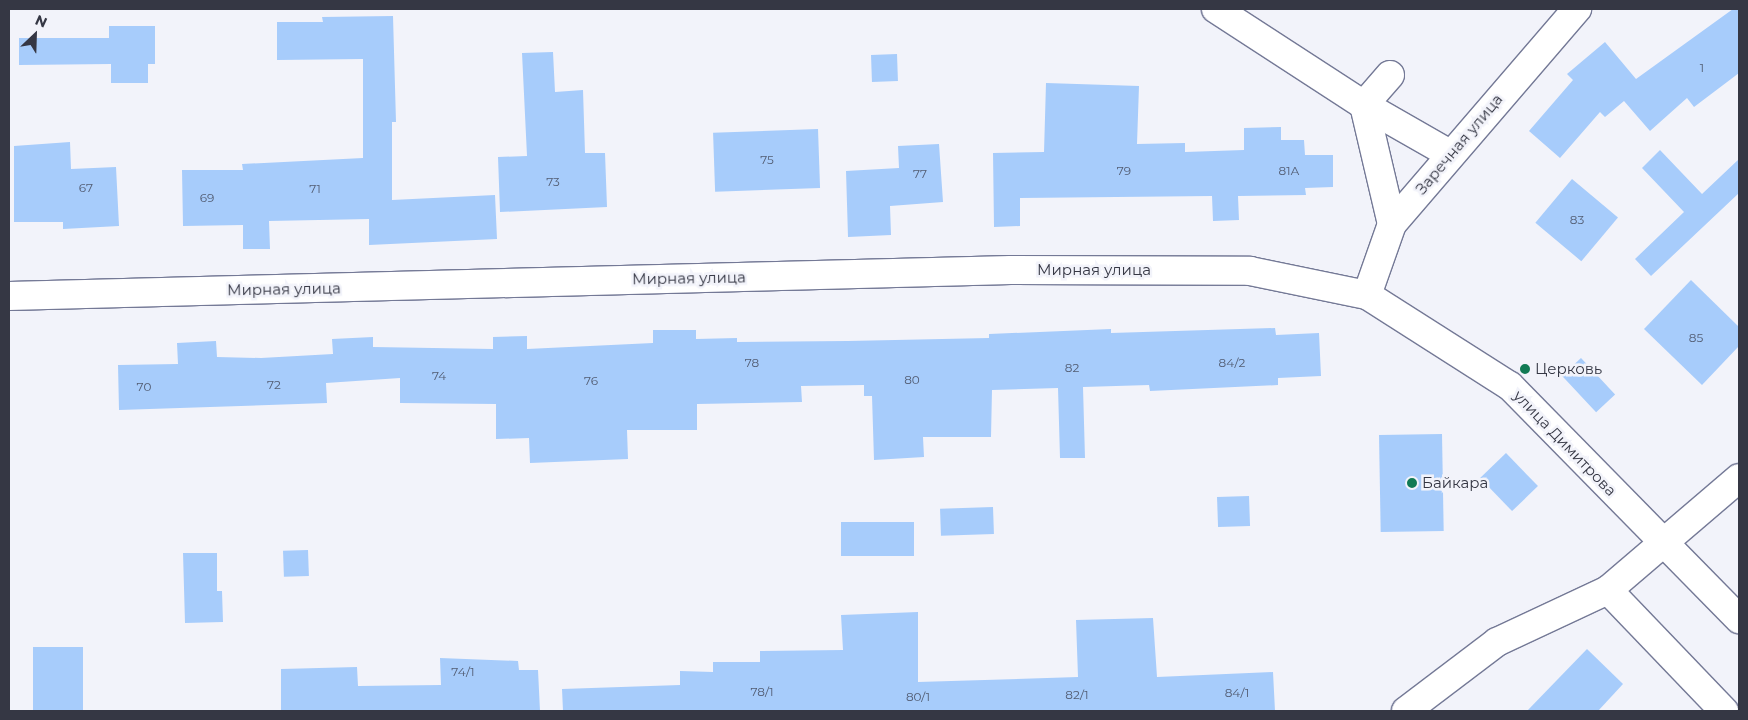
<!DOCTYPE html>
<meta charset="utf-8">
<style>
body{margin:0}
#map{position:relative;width:1748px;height:720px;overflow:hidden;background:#f2f3fa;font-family:Montserrat,sans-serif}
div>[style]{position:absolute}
.building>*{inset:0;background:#a7ccfb;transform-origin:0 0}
.roads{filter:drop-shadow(1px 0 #747996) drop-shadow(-1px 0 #747996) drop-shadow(0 1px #747996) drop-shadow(0 -1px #747996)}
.minor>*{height:28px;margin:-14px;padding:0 14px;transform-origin:14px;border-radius:14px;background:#fff}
.major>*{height:28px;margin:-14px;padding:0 14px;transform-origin:14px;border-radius:14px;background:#fff}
.dots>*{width:14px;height:14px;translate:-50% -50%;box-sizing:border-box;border:2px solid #f2f3fa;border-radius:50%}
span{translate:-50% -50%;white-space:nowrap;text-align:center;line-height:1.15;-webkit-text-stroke:5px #f2f3fa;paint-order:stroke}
.number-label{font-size:12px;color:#525c72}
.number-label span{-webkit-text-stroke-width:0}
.street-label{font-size:15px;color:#353744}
.poi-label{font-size:15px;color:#353744}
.left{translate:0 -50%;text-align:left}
.frame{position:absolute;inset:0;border:10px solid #353744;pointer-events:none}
.north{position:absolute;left:10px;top:10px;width:50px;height:50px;-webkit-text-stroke:4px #f2f3fa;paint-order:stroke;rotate:24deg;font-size:14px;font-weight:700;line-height:20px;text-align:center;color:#353744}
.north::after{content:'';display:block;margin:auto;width:18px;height:22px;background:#353744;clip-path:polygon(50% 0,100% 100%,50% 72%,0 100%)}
</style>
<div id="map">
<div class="building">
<i style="clip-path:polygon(1733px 9px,1739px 9px,1739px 73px,1694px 107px,1687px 98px,1650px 131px,1624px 101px,1605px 117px,1600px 112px,1560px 158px,1529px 131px,1573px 80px,1567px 74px,1605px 42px,1636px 79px)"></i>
<i style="clip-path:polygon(393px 16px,396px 122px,392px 122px,392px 200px,495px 195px,497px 239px,369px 245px,369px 219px,269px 221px,270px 249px,243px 249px,243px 225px,183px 226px,182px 170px,243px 170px,242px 164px,363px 158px,363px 59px,277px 60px,277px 22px,323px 22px,322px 17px)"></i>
<i style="clip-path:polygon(109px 26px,155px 26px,155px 64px,148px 64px,148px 83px,111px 83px,111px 64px,19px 65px,19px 38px,109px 38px)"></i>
<i style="clip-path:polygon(553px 52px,555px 92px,583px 90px,585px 153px,605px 153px,607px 207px,500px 212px,498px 157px,527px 156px,522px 53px)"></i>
<i style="left:897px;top:54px;width:27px;height:26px;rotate:88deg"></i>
<i style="clip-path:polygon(1046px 83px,1139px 86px,1137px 144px,1185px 143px,1185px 152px,1244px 150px,1244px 128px,1281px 127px,1281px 140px,1304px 140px,1305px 155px,1333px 155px,1333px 187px,1305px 188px,1306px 195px,1238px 196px,1239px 220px,1213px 221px,1212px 196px,1020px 198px,1020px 226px,994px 227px,993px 153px,1044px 152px)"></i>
<i style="left:818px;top:129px;width:59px;height:105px;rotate:88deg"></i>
<i style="clip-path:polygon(70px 142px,71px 169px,116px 167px,119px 226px,63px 229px,63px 222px,14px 222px,14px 146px)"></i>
<i style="clip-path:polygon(939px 144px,943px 202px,890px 206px,891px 235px,848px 237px,846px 171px,899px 168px,898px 146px)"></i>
<i style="clip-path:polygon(1660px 150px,1702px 194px,1739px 159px,1739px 193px,1651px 276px,1635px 259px,1684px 212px,1642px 168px)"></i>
<i style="left:1572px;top:179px;width:60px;height:57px;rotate:40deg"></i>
<i style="clip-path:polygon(1691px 280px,1739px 327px,1739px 346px,1702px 385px,1644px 329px)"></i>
<i style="clip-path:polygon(1275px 328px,1276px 335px,1319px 333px,1321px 376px,1278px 378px,1278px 385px,1150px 391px,1149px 385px,1083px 387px,1085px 458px,1060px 458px,1058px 388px,992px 390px,991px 437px,923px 437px,924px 457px,874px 460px,872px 396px,864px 396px,864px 385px,801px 386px,802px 402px,697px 404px,697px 430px,627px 430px,628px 459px,530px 463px,529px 438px,496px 439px,496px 404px,400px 403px,400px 378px,326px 383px,327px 403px,119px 410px,118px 365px,178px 364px,177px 343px,216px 341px,217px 357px,261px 358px,333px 354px,332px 339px,373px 337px,373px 347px,493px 349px,493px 337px,527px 336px,527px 349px,653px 343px,653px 330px,696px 330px,696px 339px,737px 338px,737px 342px,848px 341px,989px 338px,989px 334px,1111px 329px,1111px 333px)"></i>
<i style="left:1581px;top:358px;width:50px;height:26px;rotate:47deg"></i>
<i style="left:1442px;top:434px;width:97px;height:63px;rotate:89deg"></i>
<i style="left:1506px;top:453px;width:46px;height:36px;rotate:46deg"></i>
<i style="left:1249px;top:496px;width:30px;height:32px;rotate:88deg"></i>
<i style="left:993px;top:507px;width:27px;height:53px;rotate:88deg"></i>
<i style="left:914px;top:522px;width:34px;height:73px;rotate:90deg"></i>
<i style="left:308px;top:550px;width:26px;height:25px;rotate:88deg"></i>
<i style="clip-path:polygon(183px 553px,217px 553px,217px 591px,222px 591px,223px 622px,185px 623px)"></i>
<i style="clip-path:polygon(918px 612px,918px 682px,1078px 677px,1076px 620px,1153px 618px,1157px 677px,1273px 672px,1275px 711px,563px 711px,562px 689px,680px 685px,680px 671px,713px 672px,713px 662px,760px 662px,760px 651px,843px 650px,841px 615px)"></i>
<i style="left:33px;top:647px;width:50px;height:64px"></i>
<i style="clip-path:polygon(1587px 649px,1623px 684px,1598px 711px,1527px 711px)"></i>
<i style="clip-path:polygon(440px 658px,518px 661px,519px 670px,538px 670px,540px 711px,281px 711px,281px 669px,357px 667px,358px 686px,441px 685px)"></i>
</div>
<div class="roads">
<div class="minor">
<i style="left:1216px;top:9px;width:176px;rotate:33deg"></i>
<i style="left:1364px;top:105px;width:99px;rotate:29.7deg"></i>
<i style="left:1390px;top:75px;width:40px;rotate:131deg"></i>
<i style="left:1364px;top:105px;width:122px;rotate:76.8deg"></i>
<i style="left:1367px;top:295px;width:75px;rotate:-70.6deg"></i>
<i style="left:1392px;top:224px;width:284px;rotate:-49.3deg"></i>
<i style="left:1608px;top:590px;width:168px;rotate:46.2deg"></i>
<i style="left:1406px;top:711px;width:114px;rotate:-37.2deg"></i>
<i style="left:1497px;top:642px;width:123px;rotate:-25.1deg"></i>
<i style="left:1608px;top:590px;width:172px;rotate:-40.5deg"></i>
</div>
<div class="major">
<i style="left:9px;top:296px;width:1002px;rotate:-1.49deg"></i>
<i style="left:1011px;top:270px;width:239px;rotate:0.2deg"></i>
<i style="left:1250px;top:271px;width:119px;rotate:11.6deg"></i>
<i style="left:1367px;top:295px;width:169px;rotate:32.5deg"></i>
<i style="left:1510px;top:386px;width:327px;rotate:45.5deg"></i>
</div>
</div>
<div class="dots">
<i style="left:1525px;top:369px;background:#117a54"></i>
<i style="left:1412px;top:483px;background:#117a54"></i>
</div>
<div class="number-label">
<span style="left:1702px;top:68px">1</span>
<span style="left:767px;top:160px">75</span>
<span style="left:1124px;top:171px">79</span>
<span style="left:1289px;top:171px">81А</span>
<span style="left:920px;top:174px">77</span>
<span style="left:553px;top:182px">73</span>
<span style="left:86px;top:188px">67</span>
<span style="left:315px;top:189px">71</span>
<span style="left:207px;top:198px">69</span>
<span style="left:1577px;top:220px">83</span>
<span style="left:1696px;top:338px">85</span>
<span style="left:752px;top:363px">78</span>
<span style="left:1232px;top:363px">84/2</span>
<span style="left:1072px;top:368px">82</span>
<span style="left:439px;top:376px">74</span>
<span style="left:912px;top:380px">80</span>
<span style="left:591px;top:381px">76</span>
<span style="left:274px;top:385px">72</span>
<span style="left:144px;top:387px">70</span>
<span style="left:463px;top:672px">74/1</span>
<span style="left:762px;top:692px">78/1</span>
<span style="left:1237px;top:693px">84/1</span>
<span style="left:1077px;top:695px">82/1</span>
<span style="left:918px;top:697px">80/1</span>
</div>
<div class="street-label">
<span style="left:1459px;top:144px;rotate:-50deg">Заречная улица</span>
<span style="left:1094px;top:270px">Мирная улица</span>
<span style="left:689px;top:278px;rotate:-1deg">Мирная улица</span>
<span style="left:284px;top:289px;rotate:-1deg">Мирная улица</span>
<span style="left:1565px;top:443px;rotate:46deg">улица Димитрова</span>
</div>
<div class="poi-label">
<span class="left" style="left:1535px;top:369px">Церковь</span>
<span class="left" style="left:1422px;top:483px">Байкара</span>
</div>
<div class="frame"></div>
<div class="north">N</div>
</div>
